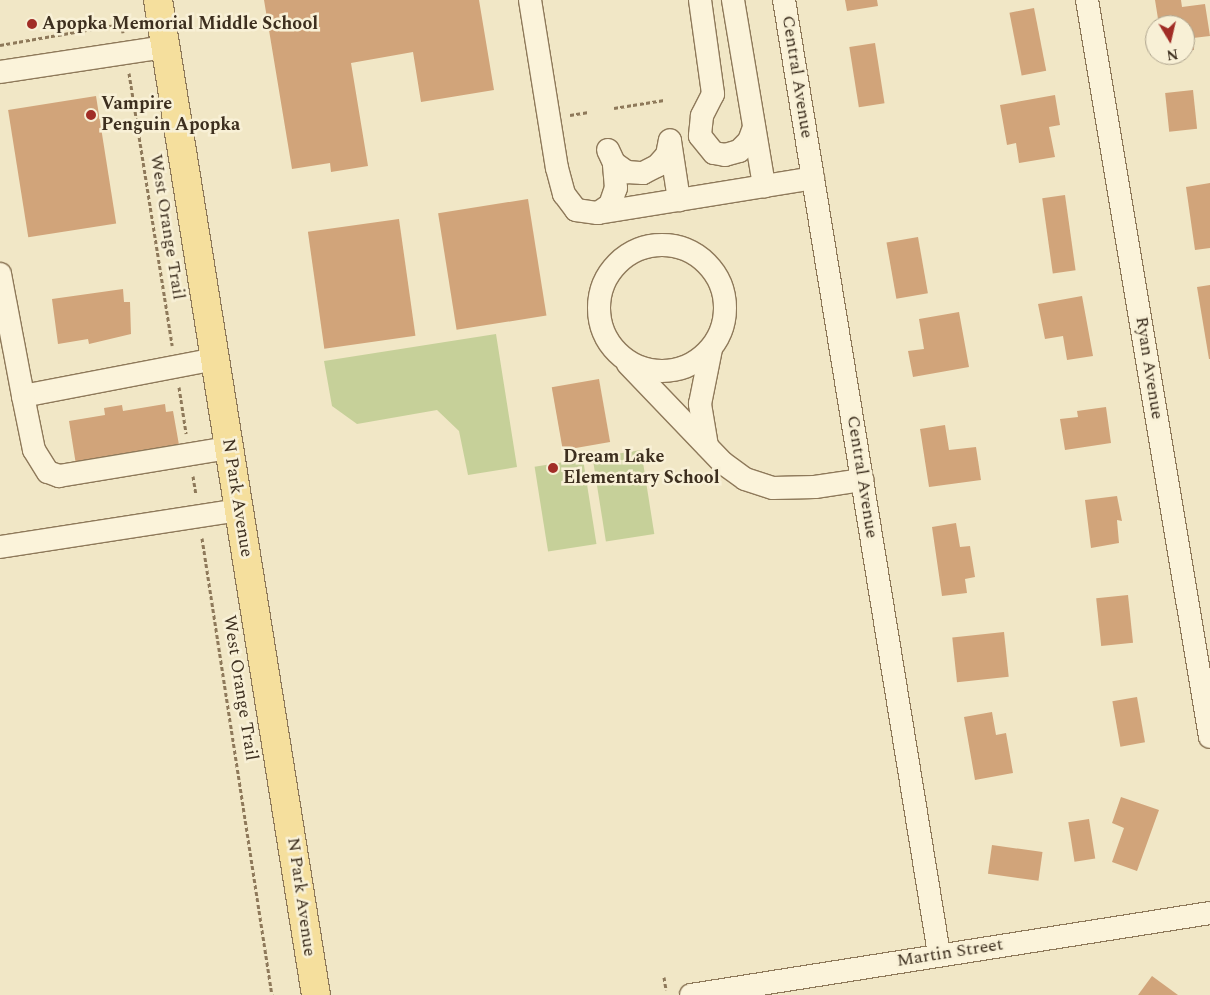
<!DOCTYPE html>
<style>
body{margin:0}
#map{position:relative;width:1210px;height:995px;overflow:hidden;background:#f1e7c6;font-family:Spectral,serif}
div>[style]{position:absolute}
.green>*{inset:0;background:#c6d099;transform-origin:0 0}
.building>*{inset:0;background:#d1a47a;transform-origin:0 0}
.path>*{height:3px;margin-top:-1.5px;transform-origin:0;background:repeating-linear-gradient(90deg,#8e795a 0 4px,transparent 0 6.5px)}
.roads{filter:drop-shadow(1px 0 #8e795a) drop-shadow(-1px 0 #8e795a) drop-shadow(0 1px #8e795a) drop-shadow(0 -1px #8e795a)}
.minor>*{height:22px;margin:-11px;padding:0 11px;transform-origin:11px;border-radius:11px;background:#fbf3da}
.minor>.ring{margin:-11px;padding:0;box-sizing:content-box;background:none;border:22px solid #fbf3da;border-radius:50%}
.major>*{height:28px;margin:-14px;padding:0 14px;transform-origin:14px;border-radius:14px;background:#f5df9d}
.dots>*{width:14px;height:14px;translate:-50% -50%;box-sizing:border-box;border:2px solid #f8f0d6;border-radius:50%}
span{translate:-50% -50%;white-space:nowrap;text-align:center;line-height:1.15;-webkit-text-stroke:5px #f8f0d6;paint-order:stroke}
.poi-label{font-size:18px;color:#3d2f1f;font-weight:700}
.left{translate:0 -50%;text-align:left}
.street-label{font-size:18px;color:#3d2f1f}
.north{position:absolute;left:1145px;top:15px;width:50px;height:50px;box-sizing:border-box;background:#f8f0d6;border:1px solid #ada38d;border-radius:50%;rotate:171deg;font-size:14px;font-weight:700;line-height:20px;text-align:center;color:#3d2f1f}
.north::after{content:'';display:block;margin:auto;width:18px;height:22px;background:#a12d26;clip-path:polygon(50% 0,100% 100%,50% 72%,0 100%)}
</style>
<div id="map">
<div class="green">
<i style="clip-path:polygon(496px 334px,517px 467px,468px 475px,459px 431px,437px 410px,357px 424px,332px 406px,324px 361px)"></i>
<i style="left:641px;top:450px;width:85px;height:49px;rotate:81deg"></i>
<i style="left:583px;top:459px;width:86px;height:49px;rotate:81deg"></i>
</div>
<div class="building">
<i style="clip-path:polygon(264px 0,479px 0,494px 90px,421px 102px,413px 52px,351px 63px,368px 166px,331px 172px,330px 163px,292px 169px)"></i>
<i style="clip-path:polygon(845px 0,877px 0,878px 6px,847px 11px)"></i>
<i style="clip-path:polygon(1155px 0,1181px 0,1182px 7px,1205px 4px,1210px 36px,1193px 38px,1194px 50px,1185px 51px,1185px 25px,1159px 25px)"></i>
<i style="left:1034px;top:8px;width:64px;height:25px;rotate:79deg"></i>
<i style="left:875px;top:43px;width:61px;height:26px;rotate:81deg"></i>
<i style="left:1193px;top:90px;width:39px;height:28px;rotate:84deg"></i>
<i style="clip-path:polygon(1055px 95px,1060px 125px,1049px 127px,1055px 157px,1019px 163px,1016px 143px,1007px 145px,1000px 105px)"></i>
<i style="left:96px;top:96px;width:129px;height:89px;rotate:81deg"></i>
<i style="clip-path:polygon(1210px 183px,1210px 248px,1195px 250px,1186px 187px)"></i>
<i style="left:1065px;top:195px;width:76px;height:23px;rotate:82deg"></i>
<i style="left:528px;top:199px;width:118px;height:91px;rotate:81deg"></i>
<i style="left:399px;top:219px;width:118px;height:92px;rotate:82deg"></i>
<i style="left:918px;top:237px;width:57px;height:32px;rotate:80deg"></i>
<i style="clip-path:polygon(1210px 285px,1210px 359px,1209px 359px,1197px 287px)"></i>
<i style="clip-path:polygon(123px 289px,124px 302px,130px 302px,131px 334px,89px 344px,88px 339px,58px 344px,52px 299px)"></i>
<i style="clip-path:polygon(1082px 296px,1093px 356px,1067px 360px,1063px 336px,1045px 339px,1038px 304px)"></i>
<i style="clip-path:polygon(959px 312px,969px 367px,913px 377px,908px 351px,924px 349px,919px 319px)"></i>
<i style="left:599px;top:379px;width:64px;height:48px;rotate:80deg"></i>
<i style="clip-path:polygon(165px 404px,166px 412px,173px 411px,179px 445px,77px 471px,69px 421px,105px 415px,104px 408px,122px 405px,123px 411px)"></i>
<i style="clip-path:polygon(1106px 407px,1111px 443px,1065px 450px,1060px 419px,1078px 417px,1077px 411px)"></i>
<i style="clip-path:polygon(945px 425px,949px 450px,976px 447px,981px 480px,929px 487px,920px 429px)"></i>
<i style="clip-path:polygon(1117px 496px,1122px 521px,1117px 520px,1119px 543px,1091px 548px,1085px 500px)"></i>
<i style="clip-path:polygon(956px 523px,960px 547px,970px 546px,975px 577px,965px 579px,967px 593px,942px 596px,932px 527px)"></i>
<i style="left:1128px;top:595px;width:48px;height:32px;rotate:84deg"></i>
<i style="left:1004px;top:632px;width:45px;height:52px;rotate:84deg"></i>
<i style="left:1137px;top:697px;width:46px;height:25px;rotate:80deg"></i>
<i style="clip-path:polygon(992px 712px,996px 735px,1006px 733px,1013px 773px,975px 780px,964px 717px)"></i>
<i style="clip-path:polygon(1121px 797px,1159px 810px,1137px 871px,1112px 862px,1124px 828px,1112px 823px)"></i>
<i style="left:1089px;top:819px;width:40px;height:21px;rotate:81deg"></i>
<i style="left:992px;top:845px;width:51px;height:29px;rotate:8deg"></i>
<i style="clip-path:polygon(1152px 976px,1178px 995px,1138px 995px)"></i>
</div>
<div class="path">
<i style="left:0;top:45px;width:123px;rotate:-9.8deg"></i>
<i style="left:121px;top:24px;width:9px;rotate:77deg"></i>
<i style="left:129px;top:73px;width:276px;rotate:81deg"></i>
<i style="left:614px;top:108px;width:51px;rotate:-9.1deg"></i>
<i style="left:570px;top:115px;width:19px;rotate:-9deg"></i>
<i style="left:179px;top:387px;width:47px;rotate:81.3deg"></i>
<i style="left:193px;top:476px;width:18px;rotate:81deg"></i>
<i style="left:202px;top:538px;width:462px;rotate:81.3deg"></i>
<i style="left:664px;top:977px;width:13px;rotate:81deg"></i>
</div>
<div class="roads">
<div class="minor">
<i style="left:530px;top:0;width:170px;rotate:80.9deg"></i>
<i style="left:557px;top:168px;width:27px;rotate:75deg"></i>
<i style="left:564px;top:194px;width:20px;rotate:53deg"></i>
<i style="left:576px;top:210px;width:22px;rotate:8deg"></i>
<i style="left:598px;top:213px;width:218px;rotate:-9.2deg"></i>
<i style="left:700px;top:0;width:95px;rotate:82.1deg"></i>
<i style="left:713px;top:94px;width:25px;rotate:117deg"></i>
<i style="left:702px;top:116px;width:20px;rotate:96deg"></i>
<i style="left:700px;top:136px;width:22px;rotate:51deg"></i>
<i style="left:714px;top:153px;width:11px;rotate:10deg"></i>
<i style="left:725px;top:155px;width:15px;rotate:-16deg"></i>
<i style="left:739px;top:151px;width:14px;rotate:-45deg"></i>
<i style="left:749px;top:141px;width:15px;rotate:-70deg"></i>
<i style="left:733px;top:0;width:189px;rotate:80.5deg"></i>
<i style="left:784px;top:0;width:967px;rotate:80.77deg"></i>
<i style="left:1087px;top:0;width:747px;rotate:80.53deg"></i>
<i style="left:0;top:72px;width:168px;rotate:-8.6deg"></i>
<i style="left:670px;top:141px;width:60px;rotate:81.3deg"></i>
<i style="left:608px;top:150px;width:14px;rotate:65deg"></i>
<i style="left:614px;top:163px;width:16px;rotate:35deg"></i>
<i style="left:627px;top:172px;width:16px;rotate:4deg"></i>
<i style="left:643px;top:173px;width:16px;rotate:-27deg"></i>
<i style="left:657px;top:166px;width:15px;rotate:-48deg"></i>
<i style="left:667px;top:155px;width:15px;rotate:-79deg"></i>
<i style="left:598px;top:213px;width:14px;rotate:-34deg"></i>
<i style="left:610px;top:205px;width:18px;rotate:-71deg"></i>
<i style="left:616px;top:188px;width:25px;rotate:-95deg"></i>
<i class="ring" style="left:599px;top:245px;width:104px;height:104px"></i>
<i style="left:0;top:274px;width:124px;rotate:79.3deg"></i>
<i style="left:23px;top:396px;width:196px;rotate:-10.9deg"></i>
<i style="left:628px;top:364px;width:137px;rotate:46.2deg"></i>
<i style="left:723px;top:463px;width:27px;rotate:36deg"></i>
<i style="left:745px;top:479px;width:29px;rotate:18deg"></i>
<i style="left:773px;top:488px;width:42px;rotate:-1.4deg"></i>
<i style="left:815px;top:487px;width:48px;rotate:-8.5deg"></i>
<i style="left:23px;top:396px;width:55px;rotate:78.5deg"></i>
<i style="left:34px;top:450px;width:26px;rotate:58deg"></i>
<i style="left:48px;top:472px;width:12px;rotate:20deg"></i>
<i style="left:59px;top:476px;width:172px;rotate:-9.4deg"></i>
<i style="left:707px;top:446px;width:43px;rotate:-99.5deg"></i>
<i style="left:700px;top:404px;width:56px;rotate:-78.7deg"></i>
<i style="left:0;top:547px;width:241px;rotate:-8.8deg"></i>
<i style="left:691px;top:995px;width:525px;rotate:-8.98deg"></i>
</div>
<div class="major">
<i style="left:158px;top:0;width:1007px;rotate:80.98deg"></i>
</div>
</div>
<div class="dots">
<i style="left:32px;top:24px;background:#a12d26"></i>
<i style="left:91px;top:115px;background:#a12d26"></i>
<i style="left:553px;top:468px;background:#a12d26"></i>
</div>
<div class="poi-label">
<span class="left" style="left:42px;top:24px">Apopka Memorial Middle School</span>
<span class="left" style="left:101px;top:115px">Vampire<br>Penguin Apopka</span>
<span class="left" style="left:563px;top:468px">Dream Lake<br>Elementary School</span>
</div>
<div class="street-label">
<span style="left:797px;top:77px;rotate:81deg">Central Avenue</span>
<span style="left:167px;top:227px;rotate:81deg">West Orange Trail</span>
<span style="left:1149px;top:368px;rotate:81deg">Ryan Avenue</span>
<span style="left:862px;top:477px;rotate:81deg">Central Avenue</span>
<span style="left:237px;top:498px;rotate:81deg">N Park Avenue</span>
<span style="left:240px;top:688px;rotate:81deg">West Orange Trail</span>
<span style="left:301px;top:897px;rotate:82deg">N Park Avenue</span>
<span style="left:950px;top:953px;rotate:-9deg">Martin Street</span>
</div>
<div class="north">N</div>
</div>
